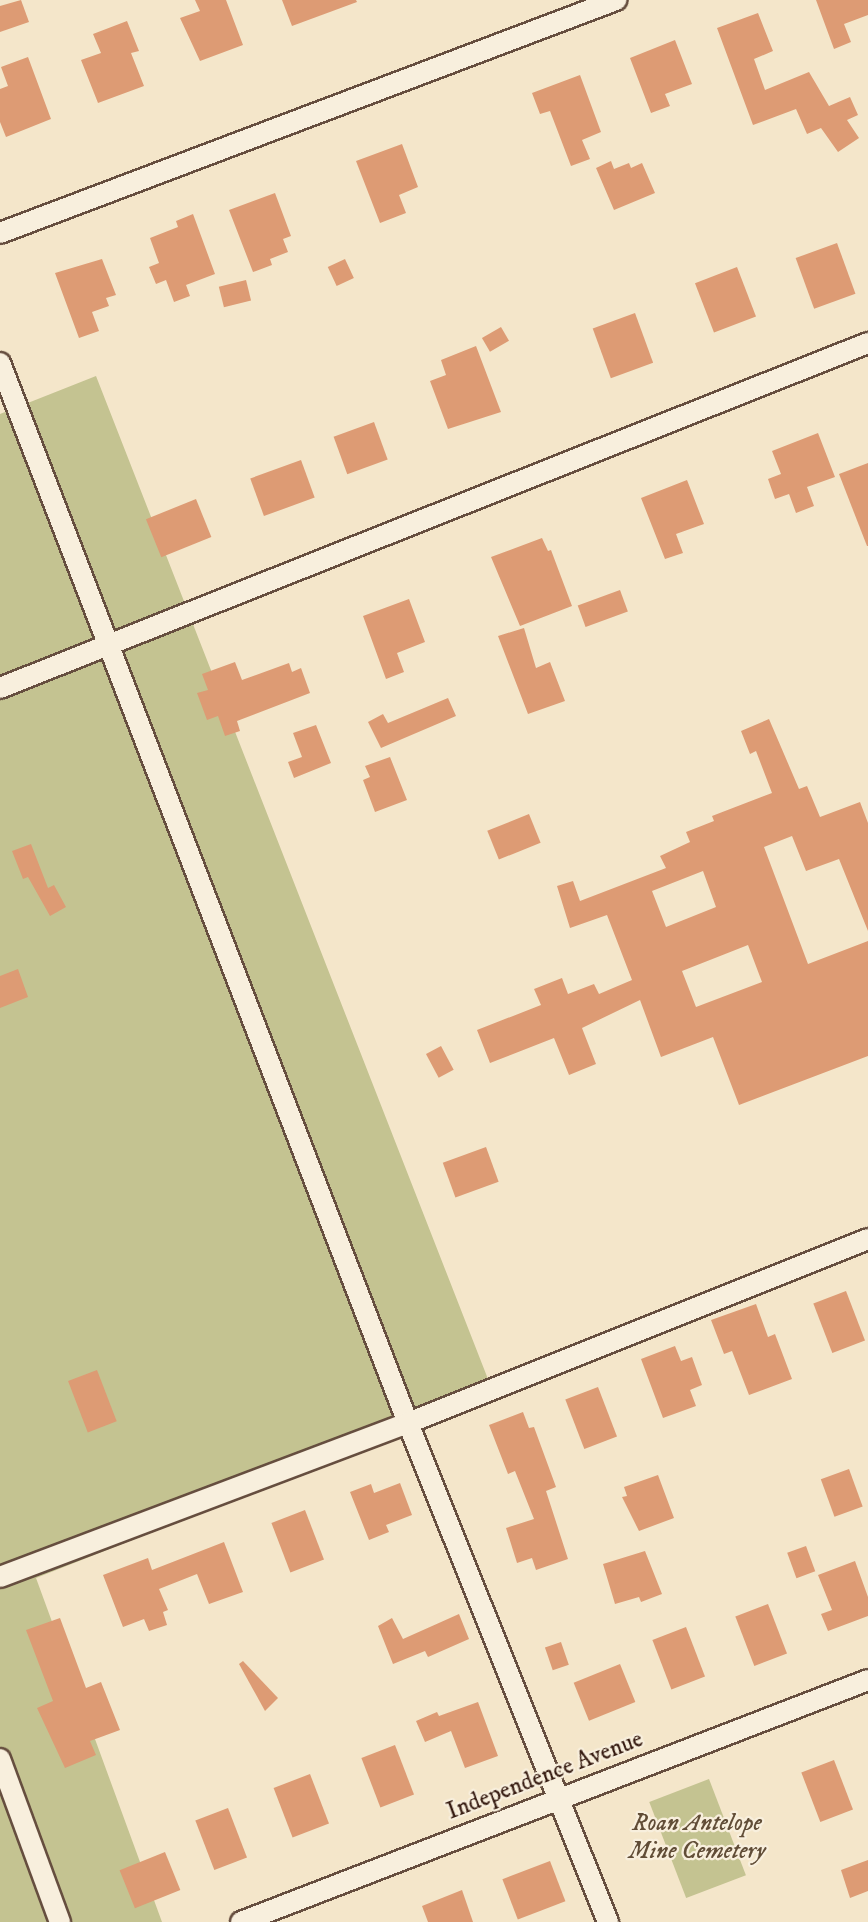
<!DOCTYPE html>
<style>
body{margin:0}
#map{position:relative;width:868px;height:1922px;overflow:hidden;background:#f4e6ca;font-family:"IM FELL DW Pica",serif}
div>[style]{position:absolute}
.green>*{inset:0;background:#c4c391;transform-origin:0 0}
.building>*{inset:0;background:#dd9b74;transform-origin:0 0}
.roads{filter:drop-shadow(2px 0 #664e3f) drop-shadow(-2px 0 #664e3f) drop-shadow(0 2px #664e3f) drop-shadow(0 -2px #664e3f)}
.street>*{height:20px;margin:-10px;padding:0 10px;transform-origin:10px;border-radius:10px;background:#f8efdd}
span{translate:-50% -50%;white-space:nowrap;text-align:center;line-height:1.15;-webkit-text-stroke:4.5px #f8efdd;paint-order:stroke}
.street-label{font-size:24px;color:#361b11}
.park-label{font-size:24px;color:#614d37;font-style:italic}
</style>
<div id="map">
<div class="green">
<i style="clip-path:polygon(96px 376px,495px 1397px,36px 1578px,162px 1922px,0 1922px,0 414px)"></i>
<i style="left:709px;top:1779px;width:103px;height:64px;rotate:69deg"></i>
</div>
<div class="building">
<i style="clip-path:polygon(21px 0,29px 22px,0 32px,0 6px)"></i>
<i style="clip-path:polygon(195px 0,226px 0,243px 45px,200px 61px,180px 18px,200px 11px)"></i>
<i style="clip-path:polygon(282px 0,356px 0,357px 2px,292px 26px)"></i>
<i style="clip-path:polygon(816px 0,868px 0,868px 15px,844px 24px,851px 42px,834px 49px)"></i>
<i style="clip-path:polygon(758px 13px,773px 51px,754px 59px,765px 90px,809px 72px,829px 106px,850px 97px,858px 115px,847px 120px,859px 138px,838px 152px,821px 128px,807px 134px,796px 109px,753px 125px,717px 28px)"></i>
<i style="clip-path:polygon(127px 21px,139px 51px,131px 53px,144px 86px,98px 103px,81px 60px,101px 53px,93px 34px)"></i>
<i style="clip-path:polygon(675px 40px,692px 84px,665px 94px,670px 106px,651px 113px,630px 58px)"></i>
<i style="clip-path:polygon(28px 57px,51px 119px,6px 137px,0 122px,0 89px,8px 86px,1px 67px)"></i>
<i style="clip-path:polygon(580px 75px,601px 132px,582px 140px,590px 159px,571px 166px,550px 111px,540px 114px,532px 93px)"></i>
<i style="clip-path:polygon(402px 144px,418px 187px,399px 195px,406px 213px,380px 223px,356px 161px)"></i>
<i style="clip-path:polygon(611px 161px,614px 169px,629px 163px,631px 168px,642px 163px,655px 193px,614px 210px,596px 168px)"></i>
<i style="clip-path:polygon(275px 193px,291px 236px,283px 239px,288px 252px,270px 259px,272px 265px,253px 272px,229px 210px)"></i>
<i style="clip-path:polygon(193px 214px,215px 274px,186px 285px,190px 296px,174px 302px,166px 280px,156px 284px,149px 267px,159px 263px,150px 238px,178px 227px,176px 221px)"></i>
<i style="left:837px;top:243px;width:54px;height:44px;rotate:70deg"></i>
<i style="clip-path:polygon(102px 259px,116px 295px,106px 298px,109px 306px,92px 312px,99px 331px,79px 338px,55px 273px)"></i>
<i style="left:345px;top:259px;width:21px;height:19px;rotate:65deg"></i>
<i style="left:737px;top:267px;width:53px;height:45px;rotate:69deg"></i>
<i style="left:246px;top:280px;width:21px;height:28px;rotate:76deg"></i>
<i style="left:635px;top:313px;width:53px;height:45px;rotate:70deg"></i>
<i style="left:501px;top:327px;width:16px;height:22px;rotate:60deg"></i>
<i style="clip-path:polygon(476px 346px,501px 412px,448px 429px,430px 381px,446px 375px,441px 360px)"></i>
<i style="left:374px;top:422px;width:40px;height:43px;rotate:70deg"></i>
<i style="clip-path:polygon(818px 433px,835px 477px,807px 487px,814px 506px,796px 513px,789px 494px,775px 499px,768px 479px,781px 474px,772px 451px)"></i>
<i style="left:301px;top:460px;width:40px;height:54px;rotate:70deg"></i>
<i style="clip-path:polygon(868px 463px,868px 546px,867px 546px,839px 474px)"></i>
<i style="clip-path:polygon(687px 480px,704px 524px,676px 534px,683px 553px,665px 559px,641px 498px)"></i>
<i style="left:196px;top:499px;width:41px;height:54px;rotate:68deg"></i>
<i style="clip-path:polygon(542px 538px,548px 551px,551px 550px,572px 606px,520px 626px,491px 557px)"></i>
<i style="left:620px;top:590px;width:23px;height:45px;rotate:70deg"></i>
<i style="clip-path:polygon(409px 599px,425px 642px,397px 653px,404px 672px,386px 679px,363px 616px)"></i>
<i style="clip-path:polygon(524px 628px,536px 668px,550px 662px,565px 701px,528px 714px,498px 636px)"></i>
<i style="clip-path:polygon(235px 662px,242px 680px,289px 663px,292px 672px,301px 668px,310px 693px,237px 721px,240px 731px,225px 736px,218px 716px,207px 720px,197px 693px,208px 690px,202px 674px)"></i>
<i style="clip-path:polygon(448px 698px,456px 716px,381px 748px,368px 722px,383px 714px,388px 723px)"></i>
<i style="clip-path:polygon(evenodd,769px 719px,799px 789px,807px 786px,820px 817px,860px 802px,868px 823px,868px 931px,839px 859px,806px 871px,792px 836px,764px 847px,808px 964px,868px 941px,868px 1056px,739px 1105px,713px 1037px,661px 1057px,640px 1000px,582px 1028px,596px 1064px,569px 1075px,554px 1038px,490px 1063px,477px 1030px,541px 1005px,534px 989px,562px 978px,568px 994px,594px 984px,599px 994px,632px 980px,607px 915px,570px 928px,557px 886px,573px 881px,580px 901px,666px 868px,660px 856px,690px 842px,686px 832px,714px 821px,712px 816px,772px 793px,756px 751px,750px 754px,741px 731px,769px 719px,703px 871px,716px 907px,666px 927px,652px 891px,703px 871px,769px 719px,748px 945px,762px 982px,696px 1007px,682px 971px,748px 945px)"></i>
<i style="clip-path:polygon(316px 725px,331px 763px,294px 778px,288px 762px,302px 757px,293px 733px)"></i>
<i style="clip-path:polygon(390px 757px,407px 800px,375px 812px,363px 780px,370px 777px,365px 766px)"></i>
<i style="left:529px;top:814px;width:31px;height:45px;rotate:68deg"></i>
<i style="clip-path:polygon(31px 844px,48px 888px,54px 885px,66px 907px,50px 916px,28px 877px,23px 879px,12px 851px)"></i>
<i style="clip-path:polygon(18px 969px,28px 997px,0 1008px,0 976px)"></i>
<i style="left:441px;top:1046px;width:27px;height:17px;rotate:62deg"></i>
<i style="left:486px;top:1147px;width:37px;height:46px;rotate:70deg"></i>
<i style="left:846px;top:1291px;width:53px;height:35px;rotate:69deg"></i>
<i style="clip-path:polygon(756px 1304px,768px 1337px,775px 1334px,792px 1379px,749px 1395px,732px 1351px,724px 1354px,711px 1320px)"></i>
<i style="clip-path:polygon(675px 1346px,681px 1361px,692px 1357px,702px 1385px,690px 1390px,696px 1406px,663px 1418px,641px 1359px)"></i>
<i style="left:97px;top:1370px;width:55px;height:31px;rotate:69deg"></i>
<i style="left:598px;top:1387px;width:53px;height:35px;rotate:69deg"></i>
<i style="clip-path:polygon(523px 1412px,529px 1428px,534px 1427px,556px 1487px,546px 1491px,568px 1559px,536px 1570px,532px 1558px,517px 1563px,506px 1528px,534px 1519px,515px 1471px,508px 1474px,489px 1425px)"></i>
<i style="left:849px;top:1469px;width:40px;height:30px;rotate:70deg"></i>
<i style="clip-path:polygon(658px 1475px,674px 1518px,639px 1531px,622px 1497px,627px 1496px,624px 1487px)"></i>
<i style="clip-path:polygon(400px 1483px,412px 1515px,386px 1525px,389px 1532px,369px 1540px,350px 1492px,371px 1484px,374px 1493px)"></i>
<i style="left:305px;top:1510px;width:53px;height:36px;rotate:69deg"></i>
<i style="clip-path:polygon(224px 1542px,243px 1592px,209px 1604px,197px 1574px,159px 1589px,168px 1610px,163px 1612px,167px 1625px,149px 1631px,144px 1619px,123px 1627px,103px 1575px,148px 1558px,152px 1570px)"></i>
<i style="left:806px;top:1546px;width:27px;height:20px;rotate:70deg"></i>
<i style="clip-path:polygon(645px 1551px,662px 1594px,641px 1602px,639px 1597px,615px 1604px,603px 1564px)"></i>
<i style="clip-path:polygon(855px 1561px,868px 1597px,868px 1616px,828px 1631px,821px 1614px,832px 1610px,818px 1575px)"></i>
<i style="left:768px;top:1604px;width:53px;height:35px;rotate:69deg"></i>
<i style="clip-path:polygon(459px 1614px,469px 1639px,428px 1657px,425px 1651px,393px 1664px,378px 1626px,392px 1618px,403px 1639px)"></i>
<i style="clip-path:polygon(60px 1618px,86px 1688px,101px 1682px,120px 1730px,90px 1741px,96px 1755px,65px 1768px,37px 1708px,53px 1701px,26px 1630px)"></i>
<i style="left:686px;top:1627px;width:53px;height:36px;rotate:69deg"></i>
<i style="left:561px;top:1642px;width:24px;height:17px;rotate:71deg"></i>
<i style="clip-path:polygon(243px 1661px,278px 1698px,265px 1711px,239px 1664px)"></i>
<i style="left:620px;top:1664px;width:41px;height:50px;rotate:68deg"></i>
<i style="clip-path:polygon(478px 1702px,498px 1756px,465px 1768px,451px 1731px,425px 1742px,416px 1721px,437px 1712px,439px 1716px)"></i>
<i style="left:395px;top:1745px;width:53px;height:36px;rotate:69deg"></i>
<i style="left:834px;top:1760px;width:53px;height:35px;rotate:69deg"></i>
<i style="left:310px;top:1774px;width:53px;height:39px;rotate:69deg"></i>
<i style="left:228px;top:1808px;width:53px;height:35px;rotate:69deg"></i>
<i style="left:165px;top:1852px;width:41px;height:49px;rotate:68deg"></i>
<i style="clip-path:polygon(868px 1860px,868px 1891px,850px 1898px,841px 1870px)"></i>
<i style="left:550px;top:1861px;width:43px;height:51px;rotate:69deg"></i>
<i style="clip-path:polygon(462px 1890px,473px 1922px,428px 1922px,422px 1906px)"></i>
</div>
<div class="roads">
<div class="street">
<i style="left:0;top:233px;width:659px;rotate:-20.72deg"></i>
<i style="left:0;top:363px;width:1136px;rotate:68.95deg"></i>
<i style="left:408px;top:1423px;width:538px;rotate:68.16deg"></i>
<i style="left:0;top:688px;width:934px;rotate:-21.68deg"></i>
<i style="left:0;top:1577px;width:436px;rotate:-20.7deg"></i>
<i style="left:408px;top:1423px;width:495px;rotate:-21.8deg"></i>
<i style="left:0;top:1759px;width:174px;rotate:69.8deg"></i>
<i style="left:241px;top:1922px;width:672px;rotate:-21.1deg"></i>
</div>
</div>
<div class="street-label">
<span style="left:545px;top:1776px;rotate:-21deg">Independence Avenue</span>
</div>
<div class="park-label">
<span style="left:697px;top:1838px">Roan Antelope<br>Mine Cemetery</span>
</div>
</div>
